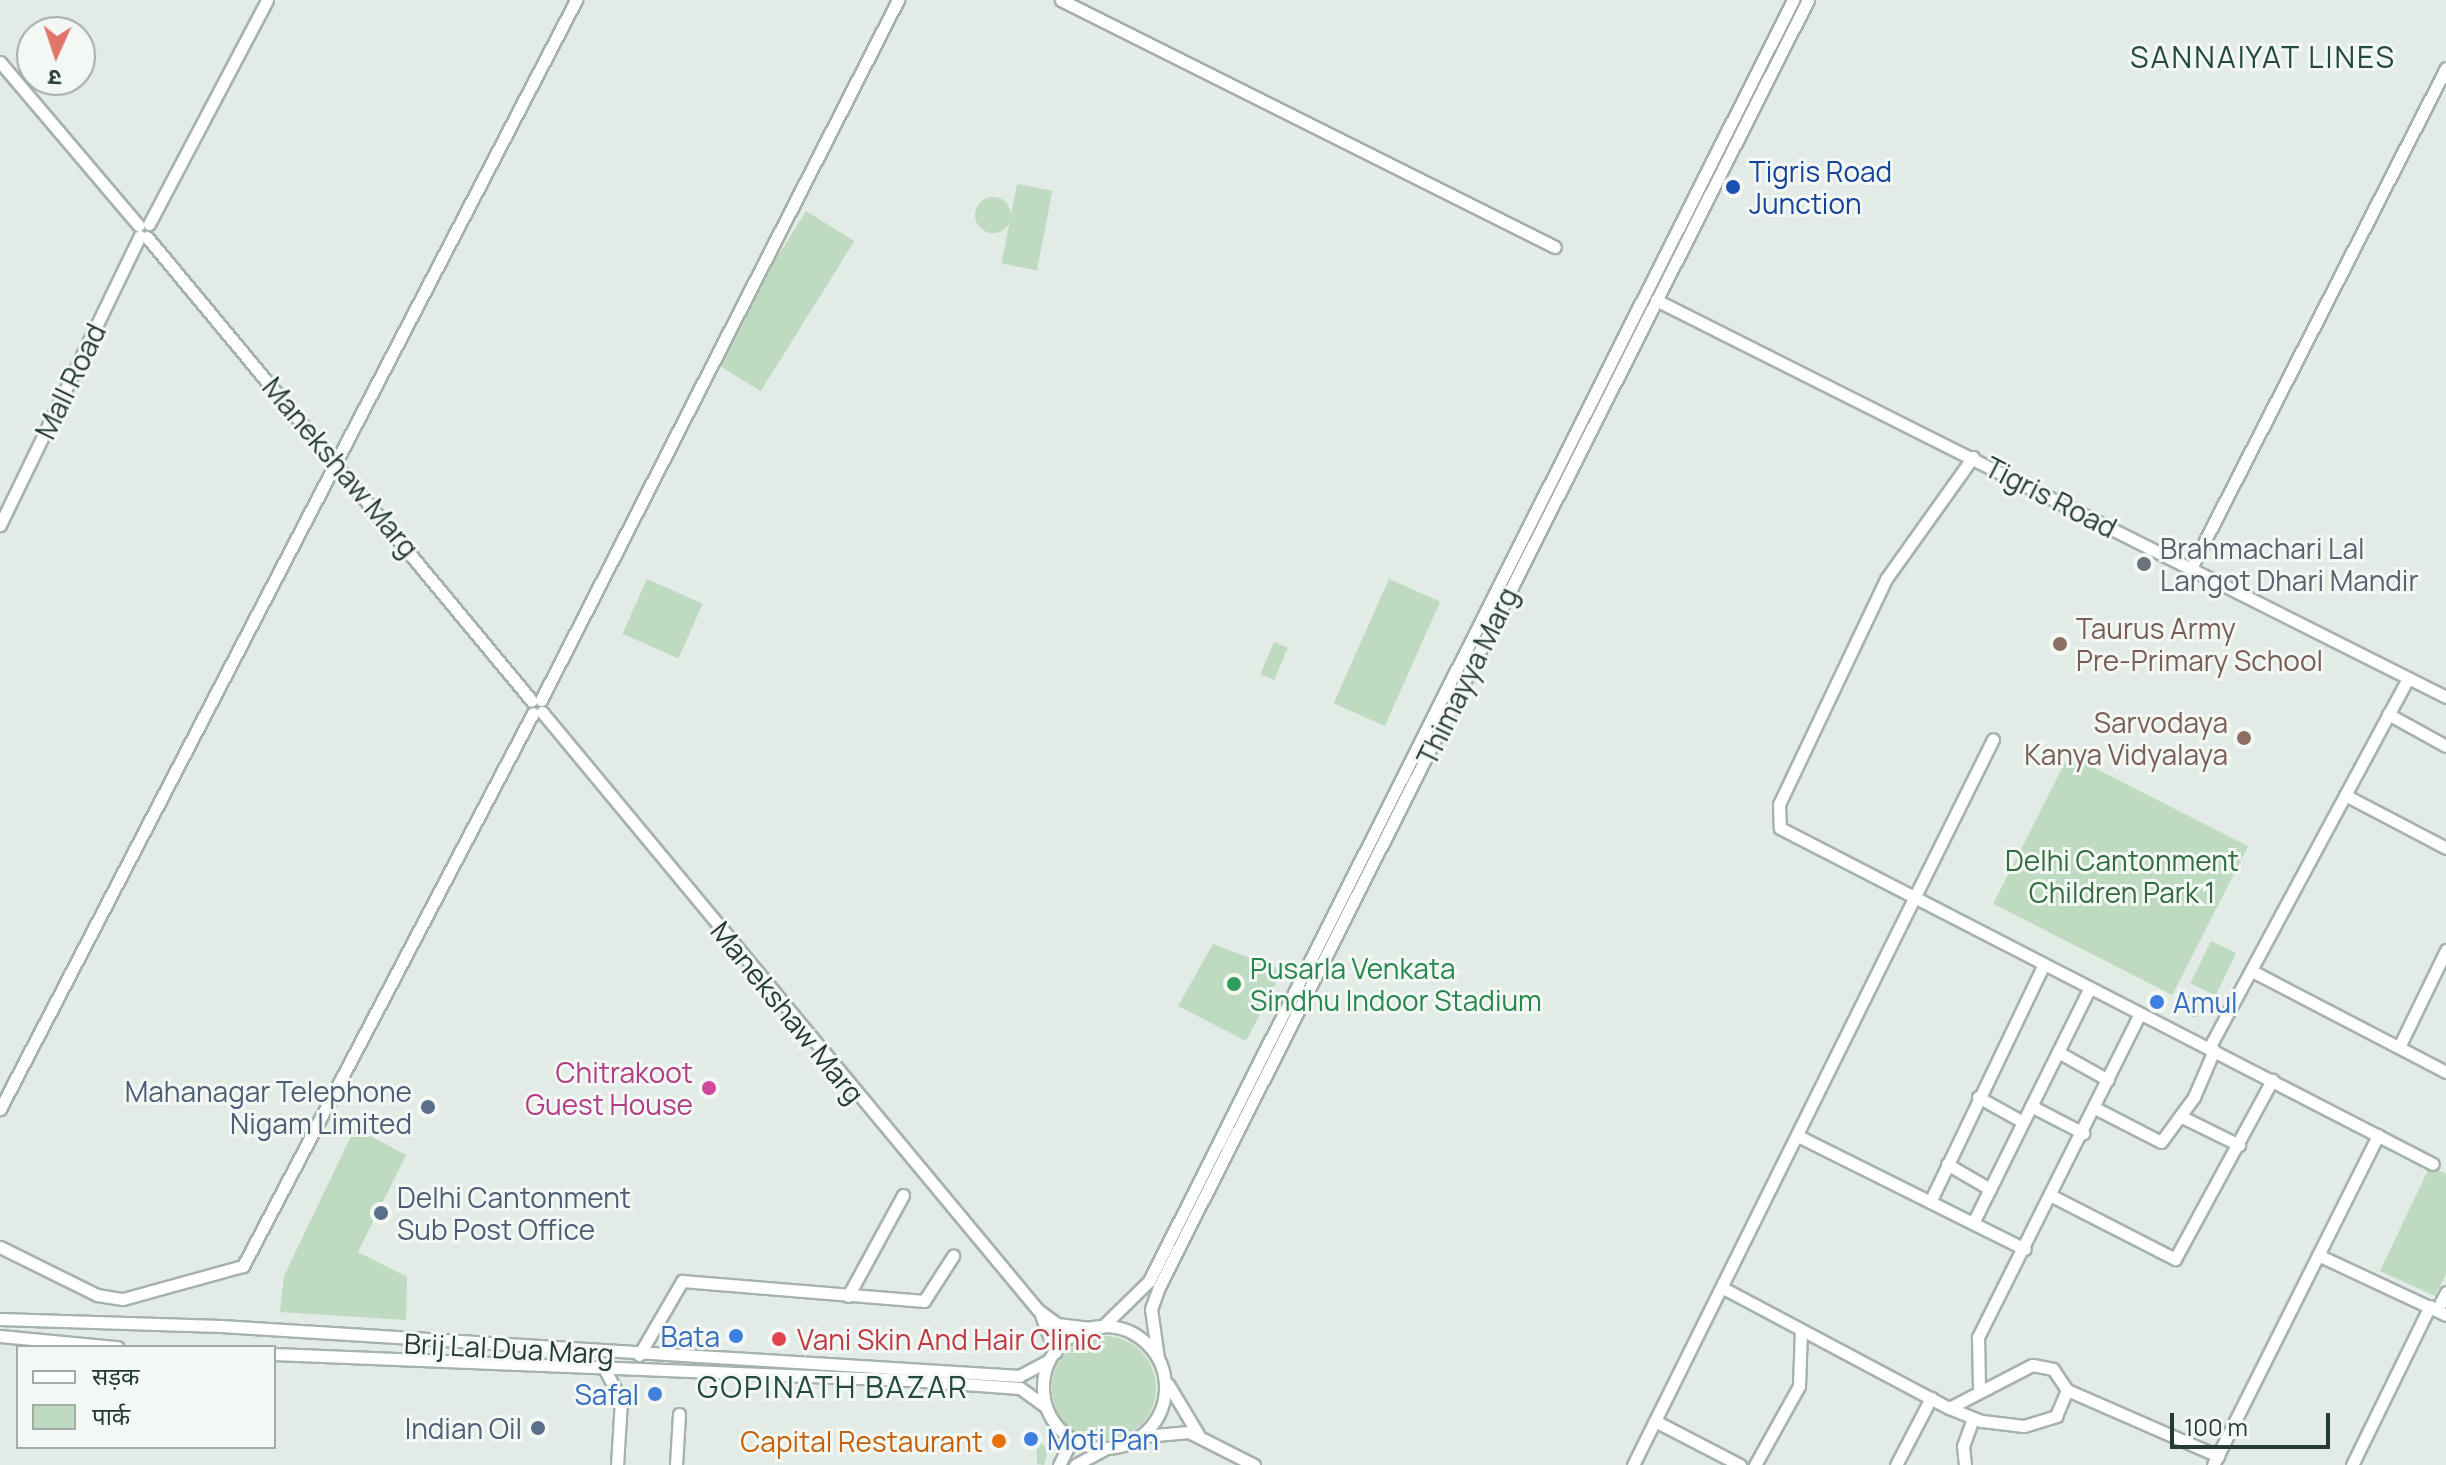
<!DOCTYPE html>
<meta charset="utf-8">
<style>
body{margin:0}
#map{position:relative;width:2446px;height:1465px;overflow:hidden;background:#e3ebe6;font-family:Manrope,"Noto Sans Devanagari",sans-serif}
div>[style]{position:absolute}
.green>*{inset:0;background:#bedac1;transform-origin:0 0}
.round{border-radius:50%}
.roads{filter:drop-shadow(2px 0 #a6b2ac) drop-shadow(-2px 0 #a6b2ac) drop-shadow(0 2px #a6b2ac) drop-shadow(0 -2px #a6b2ac)}
.minor>*{height:11px;margin:-5.5px;padding:0 5.5px;transform-origin:5.5px;border-radius:5.5px;background:#fff}
.minor>.ring{margin:-5.5px;padding:0;box-sizing:content-box;background:none;border:11px solid #fff;border-radius:50%}
.dots>*{width:22px;height:22px;translate:-50% -50%;box-sizing:border-box;border:4px solid #f3f8f5;border-radius:50%}
span{translate:-50% -50%;white-space:nowrap;text-align:center;line-height:1.15;-webkit-text-stroke:6px #f3f8f5;paint-order:stroke}
.transit-label{font-size:28px;color:#164399}
.left{translate:0 -50%;text-align:left}
.street-label{font-size:28px;color:#253a31}
.worship-label{font-size:28px;color:#5b616d}
.education-label{font-size:28px;color:#785e54}
.right{translate:-100% -50%;text-align:right}
.park-label{font-size:28px;color:#336c41}
.leisure-label{font-size:28px;color:#27864d}
.shop-label{font-size:28px;color:#366cbe}
.hotel-label{font-size:28px;color:#b23c85}
.service-label{font-size:28px;color:#4e5e75}
.health-label{font-size:28px;color:#be3a42}
.food-label{font-size:28px;color:#c56008}
.neighbourhood-label{font-size:30px;color:#234a3a;letter-spacing:2px}
.legend{position:absolute;left:16px;top:1345px;width:260px;height:104px;box-sizing:border-box;background:#f3f8f5;border:2px solid #a1aca7;margin:0;padding:10px 14px;list-style:none;font-size:24px;color:#253a31}
.legend li{display:flex;align-items:center;gap:16px;height:40px}
.legend b{width:40px;border:2px solid #a1aca7}
.north{position:absolute;left:16px;top:16px;width:80px;height:80px;box-sizing:border-box;background:#f3f8f5;border:2px solid #a1aca7;border-radius:50%;rotate:183deg;font-size:22px;font-weight:700;line-height:32px;text-align:center;color:#253a31}
.north::after{content:'';display:block;margin:auto;width:28px;height:36px;background:#e2756a;clip-path:polygon(50% 0,100% 100%,50% 72%,0 100%)}
.scale{position:absolute;left:2170px;top:1413px;width:160px;height:36px;box-sizing:border-box;border:4px solid #253a31;border-top:0;padding-left:10px;font-size:24px;line-height:28px;white-space:nowrap;color:#253a31;-webkit-text-stroke:6px #f3f8f5;paint-order:stroke}
</style>
<div id="map">
<div class="green">
<i style="left:1017px;top:184px;width:36px;height:81px;rotate:11deg"></i>
<i class="round" style="left:975px;top:197px;width:36px;height:36px"></i>
<i style="left:806px;top:211px;width:57px;height:177px;rotate:32deg"></i>
<i style="left:647px;top:579px;width:61px;height:60px;rotate:24deg"></i>
<i style="left:1389px;top:579px;width:56px;height:136px;rotate:24deg"></i>
<i style="left:1274px;top:642px;width:15px;height:35px;rotate:23deg"></i>
<i style="left:2069px;top:755px;width:201px;height:167px;rotate:27deg"></i>
<i style="left:2211px;top:941px;width:28px;height:47px;rotate:26deg"></i>
<i style="clip-path:polygon(1213px 944px,1283px 970px,1246px 1041px,1178px 1006px)"></i>
<i class="round" style="left:2183px;top:995px;width:22px;height:22px"></i>
<i style="clip-path:polygon(355px 1128px,406px 1155px,358px 1252px,407px 1277px,406px 1320px,280px 1312px,284px 1276px)"></i>
<i style="clip-path:polygon(2430px 1166px,2446px 1174px,2446px 1274px,2435px 1296px,2380px 1271px)"></i>
<i class="round" style="left:1052px;top:1336px;width:104px;height:104px"></i>
<i style="clip-path:polygon(1037px 1437px,1048px 1451px,1044px 1465px,1037px 1464px)"></i>
</div>
<div class="roads">
<div class="minor">
<i style="left:1061px;top:0;width:552px;rotate:26.57deg"></i>
<i style="left:0;top:62px;width:214px;rotate:49.7deg"></i>
<i style="left:149px;top:224px;width:253px;rotate:-62.2deg"></i>
<i style="left:147px;top:237px;width:602px;rotate:50.33deg"></i>
<i style="left:1656px;top:300px;width:884px;rotate:26.68deg"></i>
<i style="left:1973px;top:457px;width:150px;rotate:125.5deg"></i>
<i style="left:1886px;top:579px;width:249px;rotate:115.4deg"></i>
<i style="left:1779px;top:804px;width:24px;rotate:88deg"></i>
<i style="left:1780px;top:828px;width:734px;rotate:27.23deg"></i>
<i style="left:0;top:525px;width:321px;rotate:-64.2deg"></i>
<i style="left:2191px;top:568px;width:561px;rotate:-62.98deg"></i>
<i style="left:541px;top:700px;width:786px;rotate:-62.98deg"></i>
<i style="left:542px;top:712px;width:777px;rotate:50.33deg"></i>
<i style="left:1038px;top:1310px;width:24px;rotate:36deg"></i>
<i style="left:1057px;top:1324px;width:33px;rotate:7deg"></i>
<i style="left:2388px;top:714px;width:66px;rotate:28.9deg"></i>
<i style="left:2345px;top:795px;width:114px;rotate:27.7deg"></i>
<i style="left:2252px;top:971px;width:219px;rotate:27.5deg"></i>
<i style="left:2399px;top:1047px;width:108px;rotate:-64.1deg"></i>
<i style="left:2209px;top:1048px;width:420px;rotate:-61.7deg"></i>
<i style="left:2058px;top:1052px;width:57px;rotate:29.2deg"></i>
<i style="left:1978px;top:1097px;width:51px;rotate:29.1deg"></i>
<i style="left:2031px;top:1106px;width:59px;rotate:27.4deg"></i>
<i style="left:2095px;top:1108px;width:74px;rotate:27.3deg"></i>
<i style="left:2161px;top:1142px;width:56px;rotate:-53.7deg"></i>
<i style="left:2194px;top:1097px;width:51px;rotate:-66.9deg"></i>
<i style="left:0;top:1109px;width:1250px;rotate:-62.55deg"></i>
<i style="left:2180px;top:1116px;width:66px;rotate:26.2deg"></i>
<i style="left:1800px;top:1137px;width:251px;rotate:26.5deg"></i>
<i style="left:1947px;top:1164px;width:50px;rotate:30.2deg"></i>
<i style="left:2052px;top:1196px;width:138px;rotate:27.1deg"></i>
<i style="left:2175px;top:1259px;width:204px;rotate:-61.5deg"></i>
<i style="left:1930px;top:1202px;width:262px;rotate:-64.4deg"></i>
<i style="left:1973px;top:1223px;width:261px;rotate:-63.6deg"></i>
<i style="left:0;top:1247px;width:108px;rotate:26.3deg"></i>
<i style="left:97px;top:1295px;width:26px;rotate:9deg"></i>
<i style="left:123px;top:1299px;width:124px;rotate:-15.4deg"></i>
<i style="left:243px;top:1266px;width:624px;rotate:-62.33deg"></i>
<i style="left:2318px;top:1255px;width:141px;rotate:25.1deg"></i>
<i style="left:1723px;top:1288px;width:256px;rotate:28deg"></i>
<i style="left:1949px;top:1408px;width:35px;rotate:22deg"></i>
<i style="left:1982px;top:1421px;width:42px;rotate:6.8deg"></i>
<i style="left:2024px;top:1426px;width:34px;rotate:-17deg"></i>
<i style="left:2056px;top:1416px;width:28px;rotate:-67deg"></i>
<i style="left:2067px;top:1390px;width:25px;rotate:-124deg"></i>
<i style="left:2053px;top:1369px;width:21px;rotate:-169deg"></i>
<i style="left:2032px;top:1365px;width:93px;rotate:152.6deg"></i>
<i style="left:848px;top:1296px;width:115px;rotate:-61.4deg"></i>
<i style="left:2437px;top:1310px;width:20px;rotate:-63deg"></i>
<i style="left:1041px;top:1315px;width:40px;rotate:69deg"></i>
<i style="left:0;top:1319px;width:221px;rotate:1.8deg"></i>
<i style="left:221px;top:1326px;width:800px;rotate:3.59deg"></i>
<i style="left:1019px;top:1376px;width:34px;rotate:-28deg"></i>
<i class="ring" style="left:1043px;top:1326px;width:111px;height:111px"></i>
<i style="left:1102px;top:1327px;width:66px;rotate:-44.4deg"></i>
<i style="left:1149px;top:1281px;width:1434px;rotate:-63.31deg"></i>
<i style="left:0;top:1336px;width:118px;rotate:5.4deg"></i>
<i style="left:274px;top:1354px;width:636px;rotate:2.34deg"></i>
<i style="left:909px;top:1380px;width:111px;rotate:4.1deg"></i>
<i style="left:1020px;top:1388px;width:32px;rotate:36deg"></i>
<i style="left:639px;top:1355px;width:86px;rotate:-59.8deg"></i>
<i style="left:682px;top:1281px;width:243px;rotate:4.7deg"></i>
<i style="left:924px;top:1301px;width:54px;rotate:-57.2deg"></i>
<i style="left:1158px;top:1358px;width:49px;rotate:-98.1deg"></i>
<i style="left:1151px;top:1309px;width:23px;rotate:-70deg"></i>
<i style="left:1159px;top:1287px;width:1441px;rotate:-63.24deg"></i>
<i style="left:604px;top:1368px;width:36px;rotate:62deg"></i>
<i style="left:621px;top:1400px;width:65px;rotate:93.5deg"></i>
<i style="left:1168px;top:1384px;width:58px;rotate:59deg"></i>
<i style="left:1979px;top:1388px;width:51px;rotate:-91.1deg"></i>
<i style="left:1978px;top:1337px;width:361px;rotate:-63.4deg"></i>
<i style="left:2067px;top:1390px;width:165px;rotate:23.6deg"></i>
<i style="left:1655px;top:1421px;width:96px;rotate:27.4deg"></i>
<i style="left:1144px;top:1436px;width:45px;rotate:-5.1deg"></i>
<i style="left:1189px;top:1432px;width:73px;rotate:26.9deg"></i>
<i style="left:676px;top:1465px;width:51px;rotate:-86.6deg"></i>
<i style="left:1059px;top:1465px;width:28px;rotate:-63deg"></i>
<i style="left:1075px;top:1465px;width:32px;rotate:-28deg"></i>
<i style="left:1633px;top:1465px;width:810px;rotate:-63.62deg"></i>
<i style="left:1755px;top:1465px;width:90px;rotate:-60.9deg"></i>
<i style="left:1799px;top:1386px;width:56px;rotate:-88deg"></i>
<i style="left:1896px;top:1465px;width:76px;rotate:-62.4deg"></i>
<i style="left:1965px;top:1465px;width:19px;rotate:-96deg"></i>
<i style="left:1963px;top:1446px;width:30px;rotate:-70deg"></i>
<i style="left:2213px;top:1465px;width:369px;rotate:-63.4deg"></i>
<i style="left:2352px;top:1465px;width:177px;rotate:-63.9deg"></i>
</div>
</div>
<div class="dots">
<i style="left:1733px;top:187px;background:#1a4fb4"></i>
<i style="left:2144px;top:564px;background:#6b7280"></i>
<i style="left:2060px;top:644px;background:#8d6e63"></i>
<i style="left:2244px;top:738px;background:#8d6e63"></i>
<i style="left:1234px;top:984px;background:#2e9e5b"></i>
<i style="left:2157px;top:1002px;background:#3f7fe0"></i>
<i style="left:709px;top:1088px;background:#d1479c"></i>
<i style="left:428px;top:1107px;background:#5c6f8a"></i>
<i style="left:381px;top:1213px;background:#5c6f8a"></i>
<i style="left:736px;top:1336px;background:#3f7fe0"></i>
<i style="left:779px;top:1339px;background:#e0444e"></i>
<i style="left:655px;top:1394px;background:#3f7fe0"></i>
<i style="left:538px;top:1428px;background:#5c6f8a"></i>
<i style="left:1031px;top:1439px;background:#3f7fe0"></i>
<i style="left:999px;top:1441px;background:#e8710a"></i>
</div>
<div class="transit-label">
<span class="left" style="left:1749px;top:187px">Tigris Road<br>Junction</span>
</div>
<div class="street-label">
<span style="left:70px;top:381px;rotate:-64deg">Mall Road</span>
<span style="left:341px;top:467px;rotate:50deg">Manekshaw Marg</span>
<span style="left:2051px;top:497px;rotate:27deg">Tigris Road</span>
<span style="left:1467px;top:676px;rotate:-64deg">Thimayya Marg</span>
<span style="left:788px;top:1012px;rotate:51deg">Manekshaw Marg</span>
<span style="left:509px;top:1348px;rotate:3deg">Brij Lal Dua Marg</span>
</div>
<div class="worship-label">
<span class="left" style="left:2160px;top:564px">Brahmachari Lal<br>Langot Dhari Mandir</span>
</div>
<div class="education-label">
<span class="left" style="left:2076px;top:644px">Taurus Army<br>Pre-Primary School</span>
<span class="right" style="left:2228px;top:738px">Sarvodaya<br>Kanya Vidyalaya</span>
</div>
<div class="park-label">
<span style="left:2122px;top:876px">Delhi Cantonment<br>Children Park 1</span>
</div>
<div class="leisure-label">
<span class="left" style="left:1250px;top:984px">Pusarla Venkata<br>Sindhu Indoor Stadium</span>
</div>
<div class="shop-label">
<span class="left" style="left:2173px;top:1002px">Amul</span>
<span class="right" style="left:720px;top:1336px">Bata</span>
<span class="right" style="left:639px;top:1394px">Safal</span>
<span class="left" style="left:1047px;top:1439px">Moti Pan</span>
</div>
<div class="hotel-label">
<span class="right" style="left:693px;top:1088px">Chitrakoot<br>Guest House</span>
</div>
<div class="service-label">
<span class="right" style="left:412px;top:1107px">Mahanagar Telephone<br>Nigam Limited</span>
<span class="left" style="left:397px;top:1213px">Delhi Cantonment<br>Sub Post Office</span>
<span class="right" style="left:522px;top:1428px">Indian Oil</span>
</div>
<div class="health-label">
<span class="left" style="left:797px;top:1339px">Vani Skin And Hair Clinic</span>
</div>
<div class="food-label">
<span class="right" style="left:983px;top:1441px">Capital Restaurant</span>
</div>
<div class="neighbourhood-label">
<span style="left:2263px;top:57px">SANNAIYAT LINES</span>
<span style="left:833px;top:1387px">GOPINATH BAZAR</span>
</div>
<ul class="legend">
<li><b style="height:10px;background:#fff"></b>सड़क</li>
<li><b style="height:22px;background:#bedac1"></b>पार्क</li>
</ul>
<div class="north">उ</div>
<div class="scale">100 m</div>
</div>
